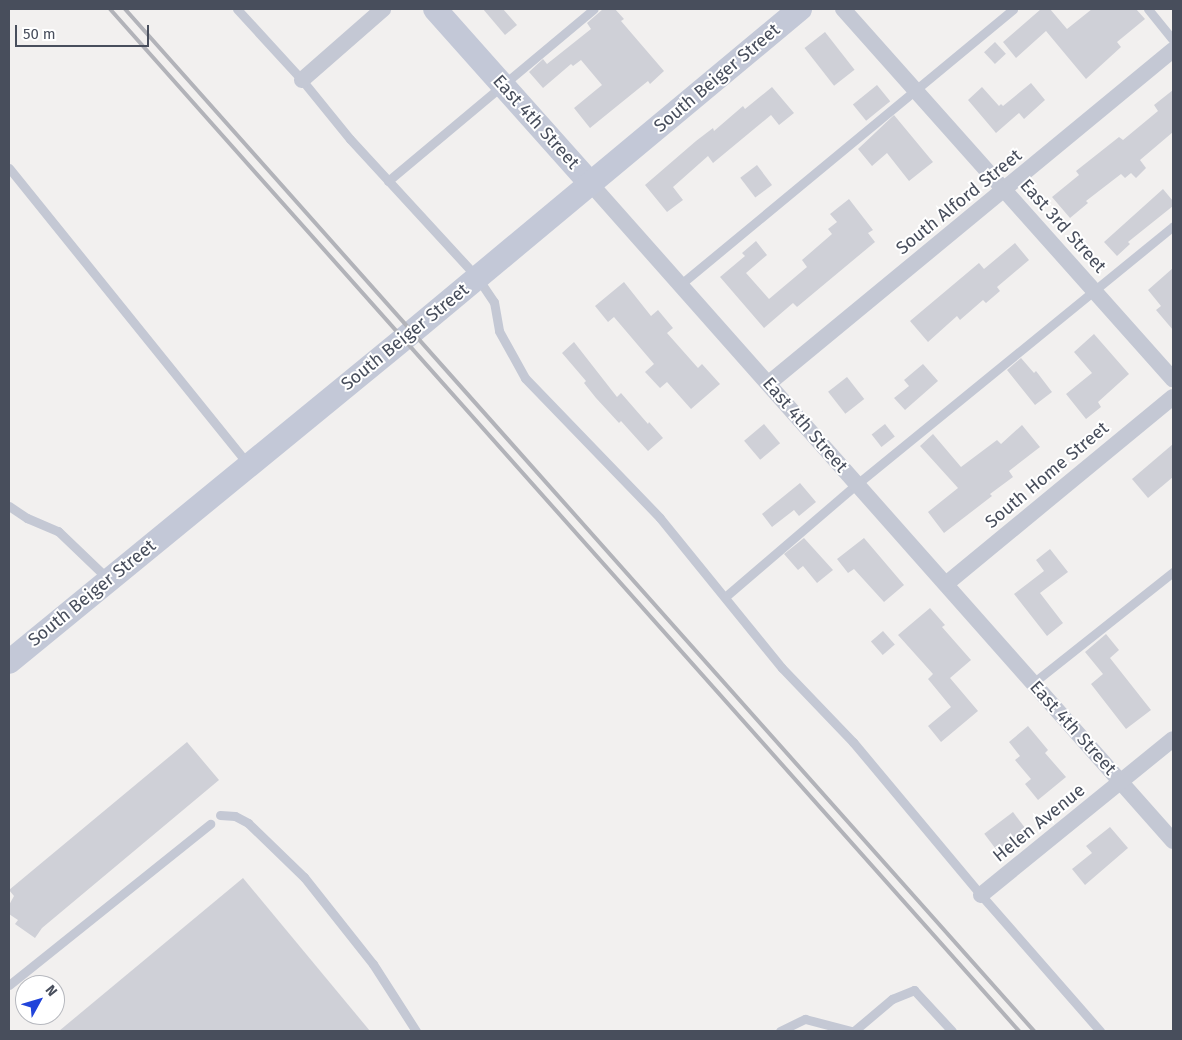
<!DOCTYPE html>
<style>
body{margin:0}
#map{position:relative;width:1182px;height:1040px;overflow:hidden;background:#f2f0ef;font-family:"Fira Sans",sans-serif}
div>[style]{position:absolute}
.building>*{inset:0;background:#cfd0d7;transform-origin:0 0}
.lane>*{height:9px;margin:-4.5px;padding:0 4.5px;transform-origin:4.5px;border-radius:4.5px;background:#c4c8d4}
.street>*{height:16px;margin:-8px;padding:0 8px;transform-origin:8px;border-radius:8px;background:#c4c8d4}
.secondary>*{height:24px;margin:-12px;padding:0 12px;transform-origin:12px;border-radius:12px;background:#c3c8d7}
.rail>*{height:4px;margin:-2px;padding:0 2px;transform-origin:2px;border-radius:2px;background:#b2b3b9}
span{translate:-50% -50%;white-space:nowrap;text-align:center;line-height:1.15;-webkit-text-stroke:4px #fff;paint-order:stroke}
.street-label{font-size:18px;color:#484e5c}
.frame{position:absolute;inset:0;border:10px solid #484e5c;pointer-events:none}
.north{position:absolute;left:15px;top:975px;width:50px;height:50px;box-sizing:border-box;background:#fff;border:1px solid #b6b8be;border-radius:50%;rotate:51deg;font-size:14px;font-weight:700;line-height:20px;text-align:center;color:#484e5c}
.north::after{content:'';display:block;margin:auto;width:18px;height:22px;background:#2144da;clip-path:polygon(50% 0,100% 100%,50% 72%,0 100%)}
.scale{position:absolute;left:15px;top:25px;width:134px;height:22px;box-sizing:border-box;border:2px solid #484e5c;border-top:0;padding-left:6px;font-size:15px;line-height:18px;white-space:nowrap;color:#484e5c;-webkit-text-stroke:4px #fff;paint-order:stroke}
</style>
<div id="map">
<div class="building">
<i style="clip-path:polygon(483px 9px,503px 9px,517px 25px,505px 35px)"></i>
<i style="clip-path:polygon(603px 9px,615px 9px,624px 19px,621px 21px,664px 71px,650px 84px,648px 81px,590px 128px,574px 108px,602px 85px,581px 60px,573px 66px,571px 64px,543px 88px,529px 72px,543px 59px,547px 64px,591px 29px,587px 23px)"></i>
<i style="clip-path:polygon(1041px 9px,1050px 9px,1067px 29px,1092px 9px,1136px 9px,1145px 19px,1117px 42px,1121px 47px,1086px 79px,1046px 31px,1016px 58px,1003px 42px)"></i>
<i style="left:825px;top:32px;width:48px;height:26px;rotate:52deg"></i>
<i style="left:995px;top:42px;width:16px;height:15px;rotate:47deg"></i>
<i style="clip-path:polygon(1031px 83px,1045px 100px,1024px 119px,1019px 113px,996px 133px,968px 100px,982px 87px,999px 106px,1001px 104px,1003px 106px)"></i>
<i style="left:877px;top:85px;width:21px;height:31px;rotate:51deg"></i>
<i style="clip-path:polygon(772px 87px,794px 113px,779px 125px,771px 115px,713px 163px,708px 156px,673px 187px,683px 200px,667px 212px,645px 185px,696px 141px,713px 128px,714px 131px,743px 106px,745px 109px)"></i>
<i style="clip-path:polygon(1173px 90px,1173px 132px,1140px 160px,1146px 168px,1136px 178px,1131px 173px,1125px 178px,1121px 174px,1086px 201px,1088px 203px,1070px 218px,1052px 197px,1079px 175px,1076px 171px,1119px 137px,1123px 140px,1158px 111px,1154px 105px)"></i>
<i style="clip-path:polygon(894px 115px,933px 162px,909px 181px,887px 153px,872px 166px,858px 149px)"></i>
<i style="left:757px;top:165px;width:25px;height:21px;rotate:53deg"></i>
<i style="clip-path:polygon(1163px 189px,1173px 201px,1173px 206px,1128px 242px,1130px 244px,1117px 256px,1104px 242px)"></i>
<i style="clip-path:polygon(849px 199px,873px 230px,868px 233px,875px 242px,797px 307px,793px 303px,764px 328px,720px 277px,745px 256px,742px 253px,756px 241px,767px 255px,746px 273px,769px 299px,807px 267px,802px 260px,832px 234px,828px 229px,837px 222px,830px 214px)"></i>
<i style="clip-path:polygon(1015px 243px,1029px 260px,997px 287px,1000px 291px,986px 303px,983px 300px,960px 320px,957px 316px,928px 342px,910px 321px,979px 263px,984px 269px)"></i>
<i style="clip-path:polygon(1173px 268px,1173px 330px,1156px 310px,1161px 306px,1148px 290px)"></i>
<i style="clip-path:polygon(624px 282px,651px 316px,658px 310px,673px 328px,667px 333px,698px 368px,702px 364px,720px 384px,691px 409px,667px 382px,660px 388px,645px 372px,654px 364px,614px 317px,608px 322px,595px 306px)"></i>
<i style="clip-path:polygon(1094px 334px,1129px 374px,1098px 402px,1101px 407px,1086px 419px,1066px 394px,1092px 373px,1074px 352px)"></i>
<i style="clip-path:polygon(574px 342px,617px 397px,621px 393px,648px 424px,649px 422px,663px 438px,648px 451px,621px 421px,619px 423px,596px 398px,584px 383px,586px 381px,562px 353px)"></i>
<i style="clip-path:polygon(1021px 358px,1034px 373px,1036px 371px,1052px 392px,1035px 405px,1007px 370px)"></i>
<i style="clip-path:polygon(923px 364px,938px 381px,905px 410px,894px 398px,909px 386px,904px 380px)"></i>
<i style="left:847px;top:377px;width:28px;height:24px;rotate:52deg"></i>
<i style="left:764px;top:424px;width:25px;height:26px;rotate:50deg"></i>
<i style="left:885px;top:424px;width:16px;height:17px;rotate:52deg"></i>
<i style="clip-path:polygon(1022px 425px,1040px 447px,1009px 471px,1013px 477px,990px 494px,992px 496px,944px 533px,928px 512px,958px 488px,920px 446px,933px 434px,961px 467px,997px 440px,1001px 444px)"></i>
<i style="clip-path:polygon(1173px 444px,1173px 477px,1148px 498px,1132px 479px)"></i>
<i style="clip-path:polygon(800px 483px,816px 502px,799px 516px,794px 510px,772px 527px,762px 514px)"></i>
<i style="clip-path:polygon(804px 538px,833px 570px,817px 583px,803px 566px,798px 570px,784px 554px)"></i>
<i style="clip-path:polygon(864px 538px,904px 585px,884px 602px,854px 569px,848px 573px,837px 559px)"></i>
<i style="clip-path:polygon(1050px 549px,1068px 572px,1040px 593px,1063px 623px,1047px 636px,1014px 594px,1044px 571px,1036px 560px)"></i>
<i style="clip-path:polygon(930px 608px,945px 625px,942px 627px,971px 660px,950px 678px,978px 711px,941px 742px,928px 726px,951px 707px,928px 679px,933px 674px,898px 635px)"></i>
<i style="left:883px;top:631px;width:18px;height:16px;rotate:49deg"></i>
<i style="clip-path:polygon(1106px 634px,1119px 650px,1110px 658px,1151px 710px,1126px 729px,1091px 684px,1103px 674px,1085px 652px)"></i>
<i style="clip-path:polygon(1028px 726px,1048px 750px,1045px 753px,1066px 777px,1038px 800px,1025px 784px,1031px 779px,1015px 760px,1020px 756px,1009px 742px)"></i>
<i style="clip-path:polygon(187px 742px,219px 780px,42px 928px,35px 938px,15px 924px,18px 920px,9px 914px,9px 905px,14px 896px,9px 890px)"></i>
<i style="left:1013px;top:812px;width:21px;height:36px;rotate:53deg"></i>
<i style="clip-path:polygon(1110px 827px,1128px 848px,1085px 885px,1072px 869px,1092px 853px,1086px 846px)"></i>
<i style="clip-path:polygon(243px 878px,370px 1031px,59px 1031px)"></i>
</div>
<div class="lane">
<i style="left:237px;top:9px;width:96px;rotate:47.5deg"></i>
<i style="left:302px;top:80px;width:76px;rotate:50.9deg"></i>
<i style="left:350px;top:139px;width:188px;rotate:47.4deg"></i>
<i style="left:477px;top:277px;width:30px;rotate:56deg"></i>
<i style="left:494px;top:302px;width:29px;rotate:80deg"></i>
<i style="left:499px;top:331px;width:54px;rotate:61deg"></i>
<i style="left:525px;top:378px;width:194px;rotate:46deg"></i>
<i style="left:660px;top:518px;width:193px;rotate:50.9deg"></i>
<i style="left:782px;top:668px;width:103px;rotate:46.2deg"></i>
<i style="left:853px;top:742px;width:199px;rotate:50.1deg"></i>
<i style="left:981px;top:895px;width:181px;rotate:48.8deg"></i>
<i style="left:1148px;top:9px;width:40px;rotate:51deg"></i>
<i style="left:9px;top:168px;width:382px;rotate:51.1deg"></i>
<i style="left:388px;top:181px;width:268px;rotate:-39.9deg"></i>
<i style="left:681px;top:284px;width:431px;rotate:-39.6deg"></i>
<i style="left:9px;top:506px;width:22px;rotate:34deg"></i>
<i style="left:27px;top:518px;width:34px;rotate:23deg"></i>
<i style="left:58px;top:531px;width:69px;rotate:43.8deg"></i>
<i style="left:725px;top:597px;width:174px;rotate:-40.6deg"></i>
<i style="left:857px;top:484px;width:408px;rotate:-39.2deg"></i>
<i style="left:1033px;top:683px;width:179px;rotate:-38.4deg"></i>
<i style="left:220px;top:815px;width:15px;rotate:4deg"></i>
<i style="left:235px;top:816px;width:15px;rotate:28deg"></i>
<i style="left:248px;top:823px;width:78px;rotate:44deg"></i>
<i style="left:304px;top:877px;width:111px;rotate:51.6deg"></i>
<i style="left:373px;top:964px;width:80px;rotate:57.3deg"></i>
<i style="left:9px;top:985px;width:258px;rotate:-38.7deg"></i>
<i style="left:780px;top:1031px;width:28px;rotate:-26deg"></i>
<i style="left:805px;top:1019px;width:48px;rotate:14.6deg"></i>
<i style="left:854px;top:1031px;width:50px;rotate:-40.1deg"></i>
<i style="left:892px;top:999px;width:24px;rotate:-22deg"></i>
<i style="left:914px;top:990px;width:56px;rotate:47.2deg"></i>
</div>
<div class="street">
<i style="left:843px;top:9px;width:496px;rotate:48.3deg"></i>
<i style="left:302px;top:80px;width:108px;rotate:-41.2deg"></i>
<i style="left:590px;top:183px;width:879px;rotate:48.46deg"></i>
<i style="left:769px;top:383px;width:524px;rotate:-39.5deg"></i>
<i style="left:946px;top:584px;width:294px;rotate:-39.5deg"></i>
<i style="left:981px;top:895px;width:247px;rotate:-39.1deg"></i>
</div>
<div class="secondary">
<i style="left:435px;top:9px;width:233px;rotate:48.3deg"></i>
<i style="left:9px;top:662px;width:521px;rotate:-39.31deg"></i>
<i style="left:412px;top:332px;width:505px;rotate:-39.78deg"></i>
</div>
<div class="rail">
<i style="left:110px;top:9px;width:1368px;rotate:48.35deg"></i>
<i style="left:125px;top:9px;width:1368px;rotate:48.35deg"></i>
</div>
<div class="street-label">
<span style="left:717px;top:78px;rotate:-40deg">South Beiger Street</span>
<span style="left:536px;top:122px;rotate:48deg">East 4th Street</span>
<span style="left:959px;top:202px;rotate:-39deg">South Alford Street</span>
<span style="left:1063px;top:226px;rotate:48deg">East 3rd Street</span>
<span style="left:405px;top:337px;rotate:-39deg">South Beiger Street</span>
<span style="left:805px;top:425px;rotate:49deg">East 4th Street</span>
<span style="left:1047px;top:475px;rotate:-40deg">South Home Street</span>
<span style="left:92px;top:593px;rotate:-39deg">South Beiger Street</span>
<span style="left:1073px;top:728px;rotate:48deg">East 4th Street</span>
<span style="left:1039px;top:823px;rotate:-39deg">Helen Avenue</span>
</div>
<div class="frame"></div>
<div class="north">N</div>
<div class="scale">50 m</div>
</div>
